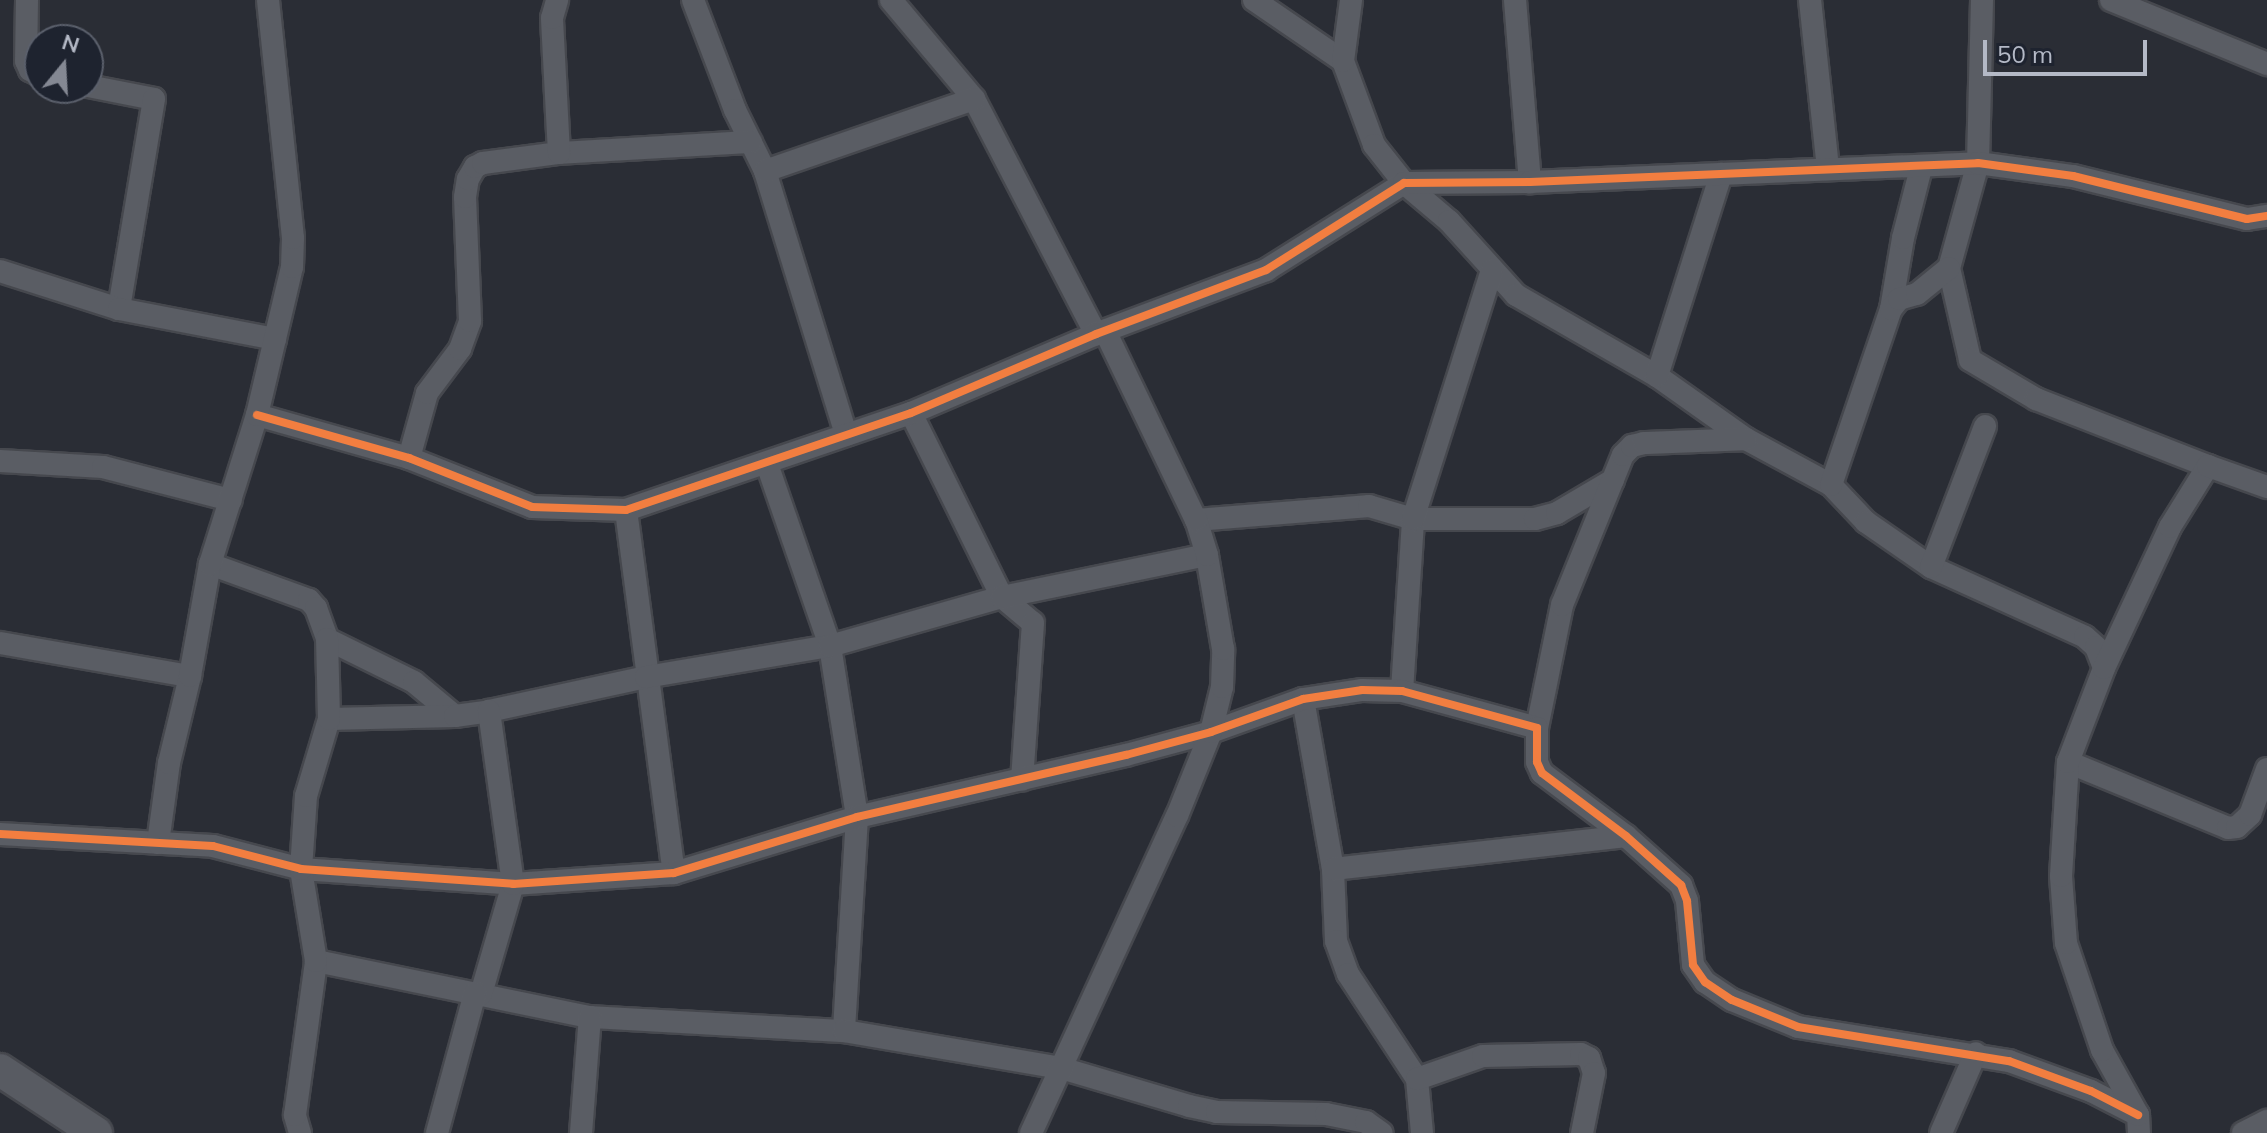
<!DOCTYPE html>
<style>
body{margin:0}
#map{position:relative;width:2267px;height:1133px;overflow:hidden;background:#2a2d35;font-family:Mulish,sans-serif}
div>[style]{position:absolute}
.roads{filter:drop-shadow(2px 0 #46484e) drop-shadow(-2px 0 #46484e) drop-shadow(0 2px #46484e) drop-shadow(0 -2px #46484e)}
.street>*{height:22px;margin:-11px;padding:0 11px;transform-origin:11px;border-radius:11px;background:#5a5d64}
.secondary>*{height:32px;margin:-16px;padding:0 16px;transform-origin:16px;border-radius:16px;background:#585b62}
.cycleway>*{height:8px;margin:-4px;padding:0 4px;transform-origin:4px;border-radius:4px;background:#f27e40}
span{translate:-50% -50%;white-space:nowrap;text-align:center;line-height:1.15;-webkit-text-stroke:6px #1e232f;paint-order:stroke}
.north{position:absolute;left:24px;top:24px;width:80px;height:80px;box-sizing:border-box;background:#1e232f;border:2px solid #5a5f6b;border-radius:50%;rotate:18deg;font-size:22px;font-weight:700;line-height:32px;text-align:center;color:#b4b9c6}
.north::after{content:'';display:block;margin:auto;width:28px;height:36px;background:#848893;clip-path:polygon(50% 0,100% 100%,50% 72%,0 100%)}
.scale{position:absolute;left:1983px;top:40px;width:164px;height:36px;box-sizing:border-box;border:4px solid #b4b9c6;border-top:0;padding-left:10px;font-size:24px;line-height:28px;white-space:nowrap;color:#b4b9c6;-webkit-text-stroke:6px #1e232f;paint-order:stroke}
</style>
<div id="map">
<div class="roads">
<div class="street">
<i style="left:27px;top:0;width:61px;rotate:90.9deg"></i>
<i style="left:26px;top:61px;width:10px;rotate:66deg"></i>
<i style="left:30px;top:70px;width:11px;rotate:27deg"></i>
<i style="left:693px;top:0;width:118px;rotate:69.1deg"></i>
<i style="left:735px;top:110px;width:68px;rotate:63.8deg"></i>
<i style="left:765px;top:171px;width:276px;rotate:72.9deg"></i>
<i style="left:891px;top:0;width:129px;rotate:50deg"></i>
<i style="left:974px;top:99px;width:265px;rotate:62.6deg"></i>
<i style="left:1254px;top:0;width:108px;rotate:34.4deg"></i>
<i style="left:1343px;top:61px;width:90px;rotate:69.7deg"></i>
<i style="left:1374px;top:145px;width:48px;rotate:51.7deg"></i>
<i style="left:1404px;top:183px;width:59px;rotate:40.2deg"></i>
<i style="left:1449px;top:221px;width:100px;rotate:47.8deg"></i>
<i style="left:1516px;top:295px;width:163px;rotate:29.9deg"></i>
<i style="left:1657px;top:376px;width:109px;rotate:35.3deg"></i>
<i style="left:1746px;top:439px;width:97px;rotate:28.4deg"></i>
<i style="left:1831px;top:485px;width:51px;rotate:46.6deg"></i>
<i style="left:1866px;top:522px;width:79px;rotate:34.7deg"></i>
<i style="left:1931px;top:567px;width:169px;rotate:24.4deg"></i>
<i style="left:2085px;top:637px;width:15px;rotate:42deg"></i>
<i style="left:2096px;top:647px;width:22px;rotate:69deg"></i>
<i style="left:1515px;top:0;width:183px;rotate:85.3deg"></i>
<i style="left:1810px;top:0;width:170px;rotate:83.9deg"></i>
<i style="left:1982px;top:0;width:163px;rotate:91.4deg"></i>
<i style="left:1978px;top:163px;width:109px;rotate:105.4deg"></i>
<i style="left:1949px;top:268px;width:94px;rotate:77.1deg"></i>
<i style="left:1970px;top:360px;width:77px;rotate:30.6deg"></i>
<i style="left:2036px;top:399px;width:185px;rotate:21.3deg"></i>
<i style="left:2111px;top:0;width:169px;rotate:22.3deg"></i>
<i style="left:1343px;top:61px;width:62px;rotate:-82.5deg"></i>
<i style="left:88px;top:86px;width:67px;rotate:11.1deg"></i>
<i style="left:154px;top:99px;width:213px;rotate:99.5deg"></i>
<i style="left:559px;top:153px;width:192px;rotate:-3.3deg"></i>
<i style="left:765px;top:171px;width:221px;rotate:-19deg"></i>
<i style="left:0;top:271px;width:125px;rotate:17.7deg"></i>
<i style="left:119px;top:309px;width:159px;rotate:10.9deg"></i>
<i style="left:1891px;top:309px;width:72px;rotate:-80.4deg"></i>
<i style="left:1903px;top:238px;width:72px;rotate:-75.6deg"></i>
<i style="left:1657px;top:376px;width:212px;rotate:-72.4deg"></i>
<i style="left:911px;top:413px;width:205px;rotate:63.7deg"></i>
<i style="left:1002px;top:597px;width:40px;rotate:40deg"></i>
<i style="left:1033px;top:623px;width:157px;rotate:94deg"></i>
<i style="left:257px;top:415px;width:158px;rotate:15.8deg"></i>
<i style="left:409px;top:458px;width:132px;rotate:21.7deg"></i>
<i style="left:532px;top:507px;width:94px;rotate:1.8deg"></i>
<i style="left:626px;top:510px;width:301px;rotate:-18.8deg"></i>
<i style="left:911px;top:413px;width:201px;rotate:-23.1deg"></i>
<i style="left:1096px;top:334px;width:182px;rotate:-20.6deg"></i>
<i style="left:1266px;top:270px;width:163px;rotate:-32.2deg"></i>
<i style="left:1404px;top:183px;width:126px;rotate:-0.5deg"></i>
<i style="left:1530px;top:182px;width:448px;rotate:-2.4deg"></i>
<i style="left:1978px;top:163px;width:96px;rotate:7.8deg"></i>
<i style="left:2073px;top:176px;width:179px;rotate:13.9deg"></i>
<i style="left:2247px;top:219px;width:20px;rotate:-9deg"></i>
<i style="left:409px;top:458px;width:67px;rotate:-74.5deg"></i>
<i style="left:427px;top:393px;width:55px;rotate:-53.1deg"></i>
<i style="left:460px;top:349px;width:30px;rotate:-70deg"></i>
<i style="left:470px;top:321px;width:124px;rotate:-92.3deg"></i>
<i style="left:465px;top:197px;width:18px;rotate:-81deg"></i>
<i style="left:468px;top:179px;width:14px;rotate:-60deg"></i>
<i style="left:475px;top:167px;width:9px;rotate:-27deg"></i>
<i style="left:483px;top:163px;width:77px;rotate:-7.5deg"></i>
<i style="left:559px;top:153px;width:135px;rotate:-93deg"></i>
<i style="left:552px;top:18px;width:19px;rotate:-74deg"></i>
<i style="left:0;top:461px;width:103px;rotate:3.3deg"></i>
<i style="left:103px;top:467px;width:132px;rotate:14.5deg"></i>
<i style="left:767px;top:464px;width:193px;rotate:70.9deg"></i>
<i style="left:830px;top:646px;width:173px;rotate:81deg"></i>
<i style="left:857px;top:817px;width:214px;rotate:93.5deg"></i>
<i style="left:1831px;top:485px;width:186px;rotate:-71.2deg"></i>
<i style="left:1891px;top:309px;width:13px;rotate:-51deg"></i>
<i style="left:1899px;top:299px;width:19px;rotate:-16deg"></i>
<i style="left:1917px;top:294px;width:41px;rotate:-39.1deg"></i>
<i style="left:626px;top:510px;width:366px;rotate:82.5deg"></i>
<i style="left:1196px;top:520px;width:174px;rotate:-4.6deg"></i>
<i style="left:1369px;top:506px;width:46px;rotate:16.5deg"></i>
<i style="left:1413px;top:519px;width:122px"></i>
<i style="left:1535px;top:519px;width:23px;rotate:-15deg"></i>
<i style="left:1557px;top:513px;width:65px;rotate:-30.5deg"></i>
<i style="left:210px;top:564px;width:105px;rotate:20deg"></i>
<i style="left:309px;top:600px;width:11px;rotate:49deg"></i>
<i style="left:316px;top:608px;width:33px;rotate:70deg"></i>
<i style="left:327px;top:639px;width:97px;rotate:26.3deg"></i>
<i style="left:414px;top:682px;width:53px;rotate:39.7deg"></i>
<i style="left:1931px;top:567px;width:151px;rotate:-69deg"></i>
<i style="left:0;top:643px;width:193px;rotate:9.9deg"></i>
<i style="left:1402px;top:691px;width:172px;rotate:-86.3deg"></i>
<i style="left:1413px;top:519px;width:261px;rotate:-72.4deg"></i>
<i style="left:1303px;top:699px;width:173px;rotate:80deg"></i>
<i style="left:1333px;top:869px;width:72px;rotate:87.6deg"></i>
<i style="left:1336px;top:941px;width:35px;rotate:70deg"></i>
<i style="left:1348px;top:974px;width:126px;rotate:56.7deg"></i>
<i style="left:1417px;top:1079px;width:54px;rotate:84.7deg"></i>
<i style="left:329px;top:719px;width:126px;rotate:-1.4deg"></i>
<i style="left:455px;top:716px;width:34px;rotate:-8deg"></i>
<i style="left:489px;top:711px;width:161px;rotate:-12.2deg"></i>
<i style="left:646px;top:677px;width:187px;rotate:-9.6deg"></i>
<i style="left:830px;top:646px;width:179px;rotate:-15.9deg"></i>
<i style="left:1002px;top:597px;width:209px;rotate:-11.6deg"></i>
<i style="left:1537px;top:728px;width:126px;rotate:-78.5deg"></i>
<i style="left:1562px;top:605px;width:162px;rotate:-67.9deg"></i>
<i style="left:1623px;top:455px;width:13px;rotate:-45deg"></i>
<i style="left:1632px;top:446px;width:12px;rotate:-14deg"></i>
<i style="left:1644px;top:443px;width:102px;rotate:-2.2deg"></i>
<i style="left:2068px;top:762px;width:173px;rotate:22.4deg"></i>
<i style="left:2228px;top:828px;width:9px;rotate:-6deg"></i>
<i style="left:2237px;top:827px;width:18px;rotate:-43deg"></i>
<i style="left:2250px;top:815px;width:49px;rotate:-69.7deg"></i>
<i style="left:0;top:834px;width:213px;rotate:3.2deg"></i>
<i style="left:213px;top:846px;width:91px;rotate:14.6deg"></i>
<i style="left:301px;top:869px;width:213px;rotate:4deg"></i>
<i style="left:513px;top:884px;width:161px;rotate:-3.9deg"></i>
<i style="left:674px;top:873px;width:191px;rotate:-17deg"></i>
<i style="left:857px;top:817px;width:276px;rotate:-13deg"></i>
<i style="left:1126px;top:755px;width:88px;rotate:-15.1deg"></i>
<i style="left:1211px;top:732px;width:98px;rotate:-19.7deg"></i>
<i style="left:1303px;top:699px;width:60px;rotate:-8.7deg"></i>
<i style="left:1362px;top:690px;width:40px;rotate:1.4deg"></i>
<i style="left:1402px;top:691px;width:140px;rotate:15.3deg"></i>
<i style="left:1537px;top:728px;width:34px;rotate:90deg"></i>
<i style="left:1537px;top:762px;width:12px;rotate:66deg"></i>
<i style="left:1542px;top:773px;width:105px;rotate:36.9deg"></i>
<i style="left:1626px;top:836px;width:74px;rotate:41.7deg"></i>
<i style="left:1681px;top:885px;width:17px;rotate:69deg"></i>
<i style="left:1687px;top:901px;width:64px;rotate:84.6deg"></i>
<i style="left:1693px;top:965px;width:21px;rotate:55deg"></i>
<i style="left:1705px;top:982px;width:32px;rotate:34deg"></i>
<i style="left:1732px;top:1000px;width:71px;rotate:22.2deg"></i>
<i style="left:1798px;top:1027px;width:214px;rotate:9.2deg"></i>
<i style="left:2009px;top:1061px;width:87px;rotate:20.1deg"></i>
<i style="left:2091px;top:1091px;width:53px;rotate:27.1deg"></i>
<i style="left:158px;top:843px;width:81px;rotate:-82.2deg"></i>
<i style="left:169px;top:763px;width:89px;rotate:-76.4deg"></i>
<i style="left:190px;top:676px;width:114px;rotate:-79.9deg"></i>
<i style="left:210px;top:564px;width:156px;rotate:-72.5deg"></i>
<i style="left:257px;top:415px;width:152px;rotate:-76.7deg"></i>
<i style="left:292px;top:267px;width:29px;rotate:-88deg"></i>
<i style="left:293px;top:238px;width:239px;rotate:-96deg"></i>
<i style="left:1333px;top:869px;width:295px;rotate:-6.4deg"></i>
<i style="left:316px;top:961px;width:280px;rotate:11.6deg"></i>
<i style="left:590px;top:1017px;width:254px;rotate:3.2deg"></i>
<i style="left:844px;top:1031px;width:220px;rotate:9.7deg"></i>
<i style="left:1061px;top:1068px;width:134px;rotate:16.5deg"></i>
<i style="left:1189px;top:1106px;width:29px;rotate:12deg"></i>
<i style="left:1217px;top:1112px;width:109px;rotate:1.1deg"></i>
<i style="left:1326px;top:1114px;width:41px;rotate:11.3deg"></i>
<i style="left:1366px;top:1122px;width:19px;rotate:35deg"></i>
<i style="left:481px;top:994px;width:115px;rotate:-73.8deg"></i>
<i style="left:513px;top:884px;width:175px;rotate:-97.9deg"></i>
<i style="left:1417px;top:1079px;width:70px;rotate:-19.2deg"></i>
<i style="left:1483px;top:1056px;width:98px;rotate:-1.2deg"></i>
<i style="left:1581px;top:1054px;width:9px;rotate:27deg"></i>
<i style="left:1589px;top:1058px;width:16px;rotate:72deg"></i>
<i style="left:1594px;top:1073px;width:61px;rotate:101.3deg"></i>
<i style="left:300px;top:1133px;width:19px;rotate:-106deg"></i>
<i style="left:295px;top:1115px;width:155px;rotate:-82.2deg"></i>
<i style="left:316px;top:961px;width:93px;rotate:-99.3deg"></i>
<i style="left:301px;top:869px;width:73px;rotate:-86.1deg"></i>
<i style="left:306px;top:796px;width:80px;rotate:-73.4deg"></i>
<i style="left:329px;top:719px;width:80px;rotate:-91.4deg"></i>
<i style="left:437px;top:1133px;width:145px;rotate:-74.8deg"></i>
<i style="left:581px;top:1133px;width:116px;rotate:-85.6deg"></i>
<i style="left:1031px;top:1133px;width:349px;rotate:-65.3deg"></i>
<i style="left:1177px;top:816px;width:91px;rotate:-68deg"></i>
<i style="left:1211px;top:732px;width:46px;rotate:-76.3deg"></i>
<i style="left:1222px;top:687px;width:38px;rotate:-88deg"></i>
<i style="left:1223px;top:649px;width:95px;rotate:-99.7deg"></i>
<i style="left:1207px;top:555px;width:37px;rotate:-107deg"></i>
<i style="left:1196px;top:520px;width:210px;rotate:-115.7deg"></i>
<i style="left:1941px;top:1133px;width:87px;rotate:-66.4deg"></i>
<i style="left:2139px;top:1133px;width:18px;rotate:-93deg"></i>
<i style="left:2138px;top:1115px;width:74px;rotate:-119deg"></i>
<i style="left:2102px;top:1050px;width:113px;rotate:-108.6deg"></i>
<i style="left:2066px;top:943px;width:67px;rotate:-94.3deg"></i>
<i style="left:2061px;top:876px;width:114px;rotate:-86.5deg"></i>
<i style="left:2068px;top:762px;width:101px;rotate:-69deg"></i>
<i style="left:2104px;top:668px;width:156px;rotate:-64.9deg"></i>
<i style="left:2170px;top:527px;width:72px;rotate:-58.1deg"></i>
<i style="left:2208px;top:466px;width:63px;rotate:19.6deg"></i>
<i style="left:2243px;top:1133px;width:27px;rotate:-27deg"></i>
</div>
<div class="secondary">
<i style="left:0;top:1070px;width:115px;rotate:33.3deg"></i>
</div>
</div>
<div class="cycleway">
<i style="left:257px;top:415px;width:158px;rotate:15.8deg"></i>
<i style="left:409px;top:458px;width:132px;rotate:21.7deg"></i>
<i style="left:532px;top:507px;width:94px;rotate:1.8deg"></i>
<i style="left:626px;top:510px;width:301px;rotate:-18.8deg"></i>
<i style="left:911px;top:413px;width:201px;rotate:-23.1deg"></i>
<i style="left:1096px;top:334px;width:182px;rotate:-20.6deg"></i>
<i style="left:1266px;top:270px;width:163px;rotate:-32.2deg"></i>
<i style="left:1404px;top:183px;width:126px;rotate:-0.5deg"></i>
<i style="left:1530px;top:182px;width:448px;rotate:-2.4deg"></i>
<i style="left:1978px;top:163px;width:96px;rotate:7.8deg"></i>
<i style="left:2073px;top:176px;width:179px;rotate:13.9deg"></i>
<i style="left:2247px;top:219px;width:20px;rotate:-9deg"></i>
<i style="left:0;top:834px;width:213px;rotate:3.2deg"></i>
<i style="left:213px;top:846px;width:91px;rotate:14.6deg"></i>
<i style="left:301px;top:869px;width:213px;rotate:4deg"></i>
<i style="left:513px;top:884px;width:161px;rotate:-3.9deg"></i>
<i style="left:674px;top:873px;width:191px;rotate:-17deg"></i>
<i style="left:857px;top:817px;width:276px;rotate:-13deg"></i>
<i style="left:1126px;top:755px;width:88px;rotate:-15.1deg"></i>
<i style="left:1211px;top:732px;width:98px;rotate:-19.7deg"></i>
<i style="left:1303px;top:699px;width:60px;rotate:-8.7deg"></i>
<i style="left:1362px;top:690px;width:40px;rotate:1.4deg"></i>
<i style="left:1402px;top:691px;width:140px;rotate:15.3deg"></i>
<i style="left:1537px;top:728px;width:34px;rotate:90deg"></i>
<i style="left:1537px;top:762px;width:12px;rotate:66deg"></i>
<i style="left:1542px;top:773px;width:105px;rotate:36.9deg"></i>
<i style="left:1626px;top:836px;width:74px;rotate:41.7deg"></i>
<i style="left:1681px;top:885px;width:17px;rotate:69deg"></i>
<i style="left:1687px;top:901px;width:64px;rotate:84.6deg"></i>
<i style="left:1693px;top:965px;width:21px;rotate:55deg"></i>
<i style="left:1705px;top:982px;width:32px;rotate:34deg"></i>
<i style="left:1732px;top:1000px;width:71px;rotate:22.2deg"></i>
<i style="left:1798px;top:1027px;width:214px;rotate:9.2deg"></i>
<i style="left:2009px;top:1061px;width:87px;rotate:20.1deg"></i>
<i style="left:2091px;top:1091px;width:53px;rotate:27.1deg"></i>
</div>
<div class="north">N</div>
<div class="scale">50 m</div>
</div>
